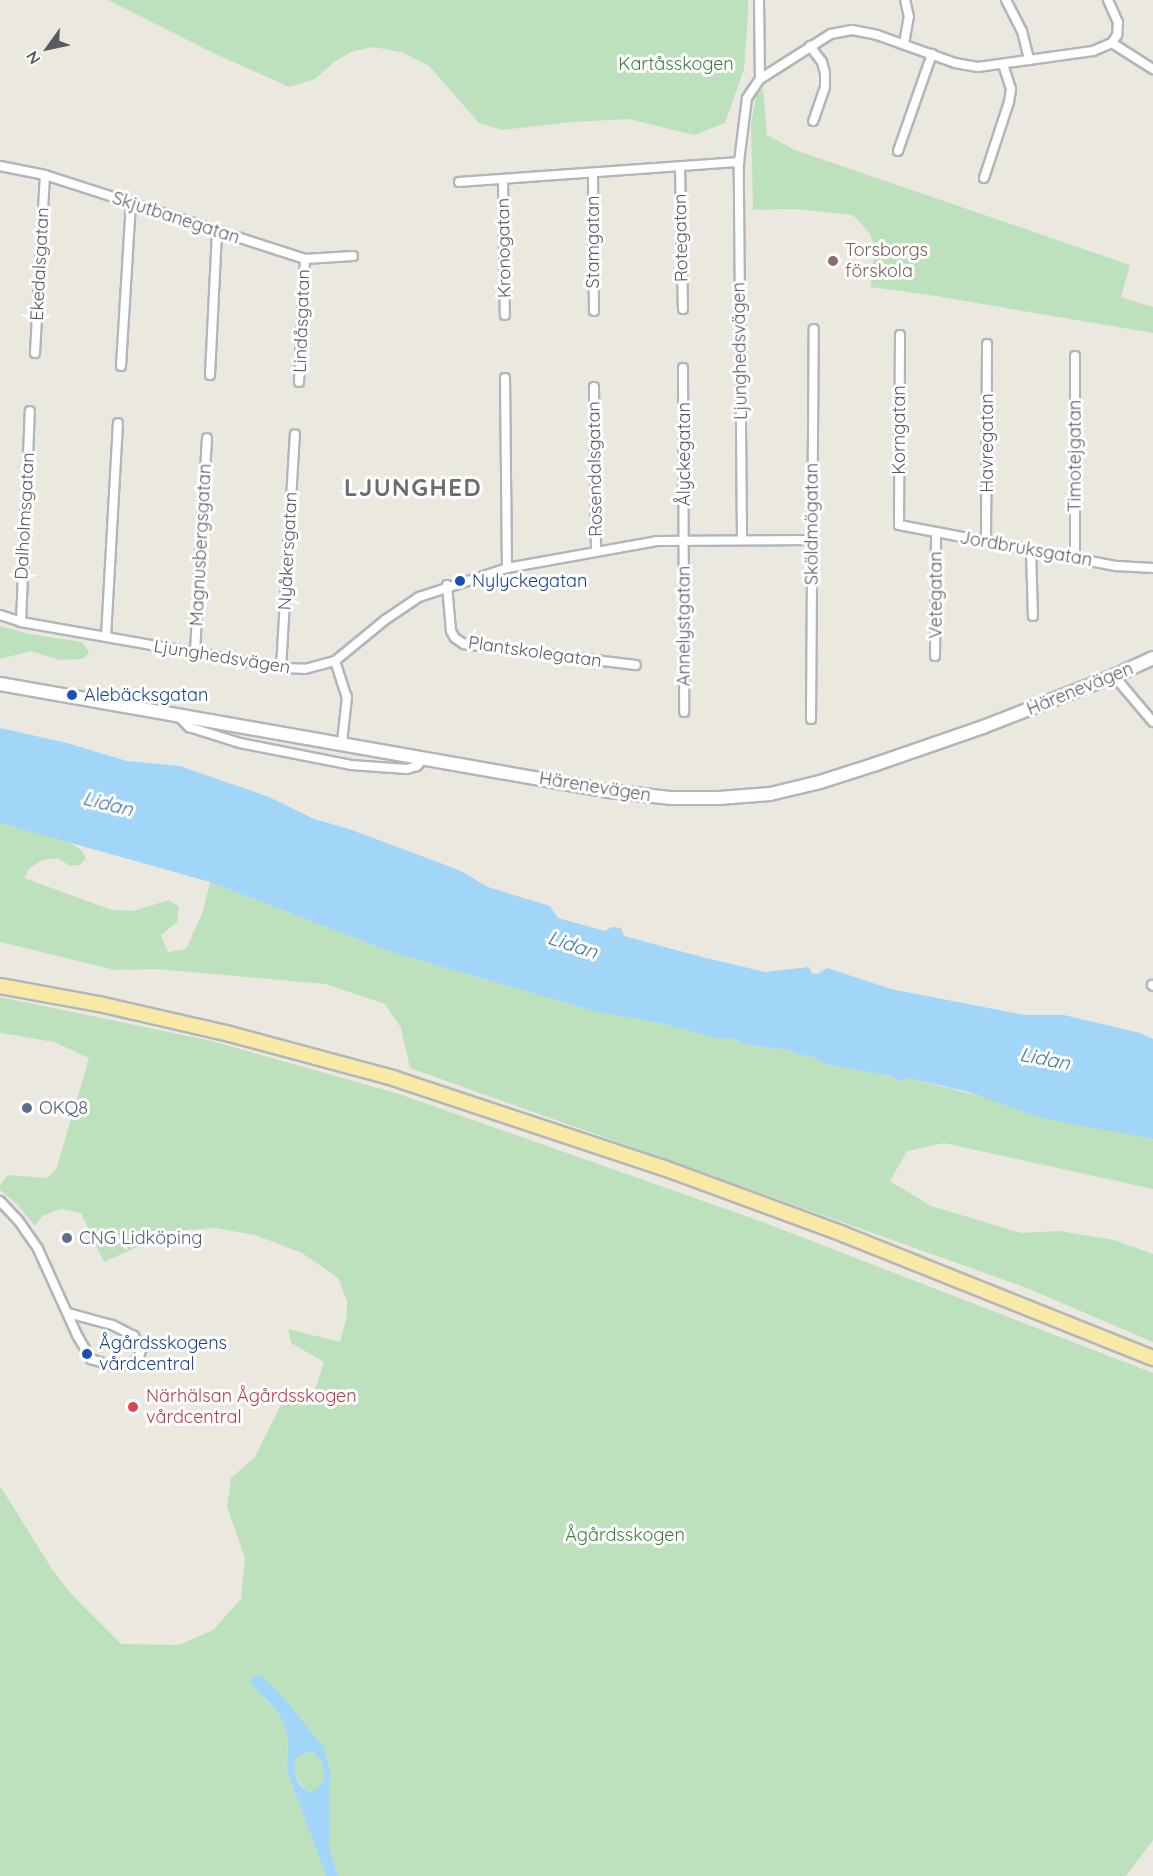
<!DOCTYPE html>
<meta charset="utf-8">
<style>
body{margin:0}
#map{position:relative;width:1153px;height:1876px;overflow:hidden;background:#ebe8e0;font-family:Quicksand,sans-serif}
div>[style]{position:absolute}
.green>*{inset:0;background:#bee1bd}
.water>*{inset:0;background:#a1d6f9}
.roads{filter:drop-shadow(2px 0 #b2b6ba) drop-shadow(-2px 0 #b2b6ba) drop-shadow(0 2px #b2b6ba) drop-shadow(0 -2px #b2b6ba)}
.street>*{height:8px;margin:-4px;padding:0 4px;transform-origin:4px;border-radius:4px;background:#fff}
.secondary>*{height:12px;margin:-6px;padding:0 6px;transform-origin:6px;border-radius:6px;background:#fff}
.primary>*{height:14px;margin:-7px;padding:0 7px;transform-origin:7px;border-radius:7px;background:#f9e9a6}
.dots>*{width:16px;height:16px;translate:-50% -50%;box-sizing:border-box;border:3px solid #fff;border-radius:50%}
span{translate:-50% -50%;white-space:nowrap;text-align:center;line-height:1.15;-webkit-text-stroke:6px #fff;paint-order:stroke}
.park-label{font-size:18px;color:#397f3a}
.street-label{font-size:18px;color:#585c60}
.education-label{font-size:18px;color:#785e54}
.left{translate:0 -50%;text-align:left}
.transit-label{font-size:18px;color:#164399}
.service-label{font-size:18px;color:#4e5e75}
.health-label{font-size:18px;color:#be3a42}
.water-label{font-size:20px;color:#4278a9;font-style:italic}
.district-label{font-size:24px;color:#6a6e72;font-weight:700;letter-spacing:1.5px}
.north{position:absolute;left:18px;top:18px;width:60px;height:60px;-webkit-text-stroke:4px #fff;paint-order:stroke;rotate:237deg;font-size:16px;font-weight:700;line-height:24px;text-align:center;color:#585c60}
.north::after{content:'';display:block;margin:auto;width:21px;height:27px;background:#585c60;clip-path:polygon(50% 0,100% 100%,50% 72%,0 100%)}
</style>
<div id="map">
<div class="green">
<i style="clip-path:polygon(108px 0,748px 0,748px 14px,744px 69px,725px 123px,694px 135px,628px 119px,573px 122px,502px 130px,479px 123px,429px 66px,401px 52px,373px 47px,351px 52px,334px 62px,315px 79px,289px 87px,211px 52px)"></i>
<i style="clip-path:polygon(763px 88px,767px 135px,795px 150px,1130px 265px,1121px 297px,1153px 307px,1153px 333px,936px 296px,871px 287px,874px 246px,870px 234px,853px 215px,796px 209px,753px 210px,751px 125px,756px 96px)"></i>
<i style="clip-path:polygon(0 626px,29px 634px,82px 642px,89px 652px,86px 657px,81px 659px,59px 660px,31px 651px,0 659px)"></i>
<i style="clip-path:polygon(0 823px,67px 840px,82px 851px,86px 859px,79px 865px,70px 866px,58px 858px,42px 860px,30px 868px,24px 878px,112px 910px,133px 911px,169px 900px,179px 907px,177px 922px,161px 935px,168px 952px,186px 949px,203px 911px,210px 882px,388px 951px,597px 1012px,660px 1023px,718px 1039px,733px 1038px,744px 1044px,788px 1050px,800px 1056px,809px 1055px,824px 1064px,891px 1076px,899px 1081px,908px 1078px,1153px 1139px,1153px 1189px,944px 1143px,907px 1151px,890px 1181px,931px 1206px,1021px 1233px,1059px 1231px,1114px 1240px,1153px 1254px,1153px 1342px,1027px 1288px,410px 1068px,401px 1028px,385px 1004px,326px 984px,156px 969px,115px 970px,0 942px)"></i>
<i style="clip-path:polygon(0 997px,212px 1041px,399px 1094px,760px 1221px,1153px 1373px,1153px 1840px,1126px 1876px,338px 1876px,329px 1847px,330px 1769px,324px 1748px,261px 1696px,276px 1710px,285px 1725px,288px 1741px,287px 1771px,326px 1876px,0 1876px,0 1486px,52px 1569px,73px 1596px,121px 1644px,179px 1645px,213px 1630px,241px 1599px,245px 1558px,227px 1507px,231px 1478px,255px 1457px,282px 1403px,312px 1399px,324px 1362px,291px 1343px,288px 1329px,340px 1342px,347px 1316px,347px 1301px,338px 1278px,302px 1253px,255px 1235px,215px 1228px,172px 1231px,104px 1262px,81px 1213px,61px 1209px,42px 1216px,35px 1226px,17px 1204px,0 1190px,0 1185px,7px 1175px,48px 1178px,57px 1167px,89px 1058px,54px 1042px,0 1033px)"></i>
<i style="clip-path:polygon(313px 1752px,322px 1762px,325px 1776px,320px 1787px,310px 1792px,301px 1786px,295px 1773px,295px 1760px,304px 1753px)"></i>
</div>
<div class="water">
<i style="clip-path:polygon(0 728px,67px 743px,127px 761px,180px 766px,269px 797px,314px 819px,349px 829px,459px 870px,488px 887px,550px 906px,558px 918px,605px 931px,612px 927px,621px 928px,624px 936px,702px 957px,765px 972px,809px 967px,812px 973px,818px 974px,827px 968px,891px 989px,1025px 1015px,1064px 1015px,1140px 1033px,1153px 1039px,1153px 1139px,1041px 1118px,969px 1092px,908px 1078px,899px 1081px,891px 1076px,824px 1064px,809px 1055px,800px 1056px,788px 1050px,744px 1044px,733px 1038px,718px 1039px,660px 1023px,597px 1012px,388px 951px,210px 882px,0 823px)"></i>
<i style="clip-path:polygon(evenodd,255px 1675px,264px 1677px,288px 1703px,324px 1748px,330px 1769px,329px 1847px,338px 1876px,326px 1876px,287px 1771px,288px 1741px,285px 1725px,276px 1710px,254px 1687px,250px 1680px,255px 1675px,313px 1752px,322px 1762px,325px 1776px,320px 1787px,310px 1792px,300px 1786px,295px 1773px,295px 1760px,304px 1753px,313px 1752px)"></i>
</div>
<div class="roads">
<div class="street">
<i style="left:759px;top:0;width:79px;rotate:89.3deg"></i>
<i style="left:1006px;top:0;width:35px;rotate:63deg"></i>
<i style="left:1022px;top:31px;width:30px;rotate:76deg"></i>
<i style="left:1108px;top:0;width:24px;rotate:66deg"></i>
<i style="left:1118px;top:22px;width:13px;rotate:94deg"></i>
<i style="left:1117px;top:35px;width:9px;rotate:122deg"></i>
<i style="left:904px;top:44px;width:27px;rotate:-80deg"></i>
<i style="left:909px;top:17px;width:17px;rotate:-103deg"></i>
<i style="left:810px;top:46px;width:20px;rotate:53deg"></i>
<i style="left:822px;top:62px;width:11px;rotate:75deg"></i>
<i style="left:825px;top:73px;width:14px;rotate:90deg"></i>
<i style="left:825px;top:87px;width:36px;rotate:109deg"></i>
<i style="left:898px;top:151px;width:103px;rotate:-70.7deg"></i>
<i style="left:0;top:166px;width:46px;rotate:11.3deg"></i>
<i style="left:45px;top:175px;width:273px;rotate:17.9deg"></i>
<i style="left:305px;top:259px;width:48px;rotate:-3.6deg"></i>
<i style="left:680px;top:167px;width:142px;rotate:88.8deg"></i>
<i style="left:593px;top:174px;width:137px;rotate:89.6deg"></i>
<i style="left:984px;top:178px;width:80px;rotate:-71.8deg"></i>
<i style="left:1009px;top:102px;width:13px;rotate:-81deg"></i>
<i style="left:1011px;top:89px;width:25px;rotate:-108deg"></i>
<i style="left:503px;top:180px;width:135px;rotate:89.2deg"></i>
<i style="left:459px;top:182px;width:281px;rotate:-4.1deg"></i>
<i style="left:900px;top:335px;width:190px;rotate:90.3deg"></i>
<i style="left:899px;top:525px;width:222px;rotate:10.7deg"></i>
<i style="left:1117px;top:566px;width:36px;rotate:3deg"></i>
<i style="left:35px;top:353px;width:178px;rotate:-86.8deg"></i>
<i style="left:1075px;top:356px;width:201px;rotate:90deg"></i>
<i style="left:121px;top:366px;width:162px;rotate:-86.5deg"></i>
<i style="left:683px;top:368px;width:344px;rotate:89.8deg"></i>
<i style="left:210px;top:375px;width:143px;rotate:-87.2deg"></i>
<i style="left:505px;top:378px;width:190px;rotate:89.4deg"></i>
<i style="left:299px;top:382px;width:123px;rotate:-87.2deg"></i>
<i style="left:594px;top:387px;width:164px;rotate:89.3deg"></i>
<i style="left:742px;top:540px;width:378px;rotate:-90.5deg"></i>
<i style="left:739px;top:162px;width:64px;rotate:-82.9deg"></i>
<i style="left:747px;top:98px;width:23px;rotate:-56deg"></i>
<i style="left:760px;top:79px;width:84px;rotate:-32.4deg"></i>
<i style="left:831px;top:34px;width:21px;rotate:-11deg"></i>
<i style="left:852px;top:30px;width:25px;rotate:11deg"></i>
<i style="left:877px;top:35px;width:83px;rotate:19.7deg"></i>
<i style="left:955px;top:63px;width:23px;rotate:10deg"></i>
<i style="left:978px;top:67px;width:116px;rotate:-7.9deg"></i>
<i style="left:1093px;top:51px;width:21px;rotate:-23deg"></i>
<i style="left:1112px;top:43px;width:49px;rotate:32.4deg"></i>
<i style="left:986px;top:542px;width:198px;rotate:-89.7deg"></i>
<i style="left:1031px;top:550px;width:66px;rotate:88.3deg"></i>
<i style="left:447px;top:585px;width:46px;rotate:85deg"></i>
<i style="left:451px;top:631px;width:8px;rotate:60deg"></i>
<i style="left:455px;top:638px;width:11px;rotate:34deg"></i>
<i style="left:464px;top:644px;width:173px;rotate:7deg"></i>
<i style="left:0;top:615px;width:22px;rotate:18deg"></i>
<i style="left:21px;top:622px;width:264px;rotate:10deg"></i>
<i style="left:281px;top:668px;width:24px;rotate:2deg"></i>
<i style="left:305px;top:669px;width:31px;rotate:-15deg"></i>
<i style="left:335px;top:661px;width:65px;rotate:-39.4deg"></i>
<i style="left:385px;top:620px;width:41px;rotate:-34.1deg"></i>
<i style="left:419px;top:597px;width:93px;rotate:-18.2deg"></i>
<i style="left:507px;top:568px;width:152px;rotate:-10.2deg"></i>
<i style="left:657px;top:541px;width:155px;rotate:-0.4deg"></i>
<i style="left:21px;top:622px;width:211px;rotate:-87.6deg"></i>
<i style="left:106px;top:637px;width:214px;rotate:-86.8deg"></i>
<i style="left:195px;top:652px;width:214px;rotate:-86.8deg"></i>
<i style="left:935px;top:656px;width:122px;rotate:-89.5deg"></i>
<i style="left:335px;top:661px;width:38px;rotate:72deg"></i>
<i style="left:347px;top:697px;width:45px;rotate:96.3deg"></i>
<i style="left:281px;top:668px;width:234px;rotate:-86.6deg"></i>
<i style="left:1114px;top:676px;width:60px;rotate:49.7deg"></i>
<i style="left:178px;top:716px;width:16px;rotate:45deg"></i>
<i style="left:189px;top:727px;width:53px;rotate:17.4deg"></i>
<i style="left:240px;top:743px;width:113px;rotate:11.2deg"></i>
<i style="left:351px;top:765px;width:56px;rotate:4.1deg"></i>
<i style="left:407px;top:769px;width:10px;rotate:-17deg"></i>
<i style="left:417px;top:766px;width:11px;rotate:-49deg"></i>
<i style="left:811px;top:719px;width:390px;rotate:-89.6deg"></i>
<i style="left:1152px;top:985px;width:1px;rotate:45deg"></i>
<i style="left:0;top:1201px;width:26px;rotate:47deg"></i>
<i style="left:18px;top:1220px;width:35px;rotate:55deg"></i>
<i style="left:38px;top:1249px;width:94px;rotate:65.6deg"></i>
<i style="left:77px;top:1335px;width:28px;rotate:60deg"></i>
<i style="left:91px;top:1359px;width:26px;rotate:18deg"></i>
<i style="left:116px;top:1367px;width:17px;rotate:-13deg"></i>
<i style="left:133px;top:1363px;width:8px;rotate:-45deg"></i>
<i style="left:139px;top:1357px;width:7px;rotate:-74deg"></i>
<i style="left:141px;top:1350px;width:16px;rotate:-117deg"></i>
<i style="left:134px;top:1336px;width:25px;rotate:-153deg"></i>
<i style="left:112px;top:1325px;width:46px;rotate:-164.7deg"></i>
</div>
<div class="secondary">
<i style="left:0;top:684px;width:617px;rotate:9.98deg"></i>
<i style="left:608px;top:791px;width:62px;rotate:6.4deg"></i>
<i style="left:670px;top:798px;width:49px"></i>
<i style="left:719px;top:798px;width:51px;rotate:-4.5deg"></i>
<i style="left:770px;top:794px;width:51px;rotate:-13.5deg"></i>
<i style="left:820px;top:782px;width:59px;rotate:-17.8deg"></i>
<i style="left:876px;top:764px;width:113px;rotate:-19.1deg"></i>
<i style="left:983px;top:727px;width:141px;rotate:-21.3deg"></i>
<i style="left:1114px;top:676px;width:43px;rotate:-24.8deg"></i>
</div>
<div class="primary">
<i style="left:0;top:986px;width:101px;rotate:10.3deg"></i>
<i style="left:99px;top:1004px;width:134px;rotate:12.9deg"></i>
<i style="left:230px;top:1034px;width:169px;rotate:15.1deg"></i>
<i style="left:393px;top:1078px;width:286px;rotate:18.4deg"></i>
<i style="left:664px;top:1168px;width:191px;rotate:20.2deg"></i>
<i style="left:843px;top:1234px;width:334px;rotate:21.8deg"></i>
</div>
</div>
<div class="dots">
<i style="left:833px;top:261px;background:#8d6e63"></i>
<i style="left:460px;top:581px;background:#1a4fb4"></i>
<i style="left:72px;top:695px;background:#1a4fb4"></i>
<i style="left:27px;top:1108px;background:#5c6f8a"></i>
<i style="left:67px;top:1238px;background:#5c6f8a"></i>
<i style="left:87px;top:1354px;background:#1a4fb4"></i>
<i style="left:133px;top:1407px;background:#e0444e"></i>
</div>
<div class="park-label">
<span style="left:676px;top:64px">Kartåsskogen</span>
<span style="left:625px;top:1535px">Ågårdsskogen</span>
</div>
<div class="street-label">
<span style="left:176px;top:218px;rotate:18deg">Skjutbanegatan</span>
<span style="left:681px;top:238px;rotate:-91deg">Rotegatan</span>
<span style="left:593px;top:242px;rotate:-90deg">Stamgatan</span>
<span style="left:504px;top:248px;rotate:-91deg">Kronogatan</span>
<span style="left:40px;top:264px;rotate:-87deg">Ekedalsgatan</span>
<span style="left:302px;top:321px;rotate:-88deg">Lindåsgatan</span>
<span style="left:740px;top:351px;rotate:-91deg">Ljunghedsvägen</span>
<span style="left:899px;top:430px;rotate:-90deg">Korngatan</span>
<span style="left:987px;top:443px;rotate:-90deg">Havregatan</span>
<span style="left:684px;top:454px;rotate:-90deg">Ålyckegatan</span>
<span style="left:1075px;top:456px;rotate:-90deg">Timotejgatan</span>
<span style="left:595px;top:469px;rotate:-91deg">Rosendalsgatan</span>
<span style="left:25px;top:516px;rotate:-87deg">Dalholmsgatan</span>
<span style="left:812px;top:524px;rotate:-90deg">Sköldmögatan</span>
<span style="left:201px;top:545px;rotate:-87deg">Magnusbergsgatan</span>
<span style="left:1026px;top:549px;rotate:10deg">Jordbruksgatan</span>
<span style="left:288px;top:551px;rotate:-87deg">Nyåkersgatan</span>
<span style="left:936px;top:595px;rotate:-90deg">Vetegatan</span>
<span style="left:684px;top:626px;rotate:-90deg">Annelystgatan</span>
<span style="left:535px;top:652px;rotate:8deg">Plantskolegatan</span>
<span style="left:222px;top:657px;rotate:9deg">Ljunghedsvägen</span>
<span style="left:1080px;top:689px;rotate:-22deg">Härenevägen</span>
<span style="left:595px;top:787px;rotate:9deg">Härenevägen</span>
</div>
<div class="education-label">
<span class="left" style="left:845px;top:261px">Torsborgs<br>förskola</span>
</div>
<div class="transit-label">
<span class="left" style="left:472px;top:581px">Nylyckegatan</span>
<span class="left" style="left:84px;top:695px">Alebäcksgatan</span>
<span class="left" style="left:99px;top:1354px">Ågårdsskogens<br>vårdcentral</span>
</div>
<div class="service-label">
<span class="left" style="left:39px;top:1108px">OKQ8</span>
<span class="left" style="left:79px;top:1238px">CNG Lidköping</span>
</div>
<div class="health-label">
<span class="left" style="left:146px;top:1407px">Närhälsan Ågårdsskogen<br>vårdcentral</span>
</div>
<div class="water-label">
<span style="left:108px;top:803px;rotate:14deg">Lidan</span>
<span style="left:573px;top:944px;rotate:18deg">Lidan</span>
<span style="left:1045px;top:1058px;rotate:11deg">Lidan</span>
</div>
<div class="district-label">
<span style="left:413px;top:488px">LJUNGHED</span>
</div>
<div class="north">N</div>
</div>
